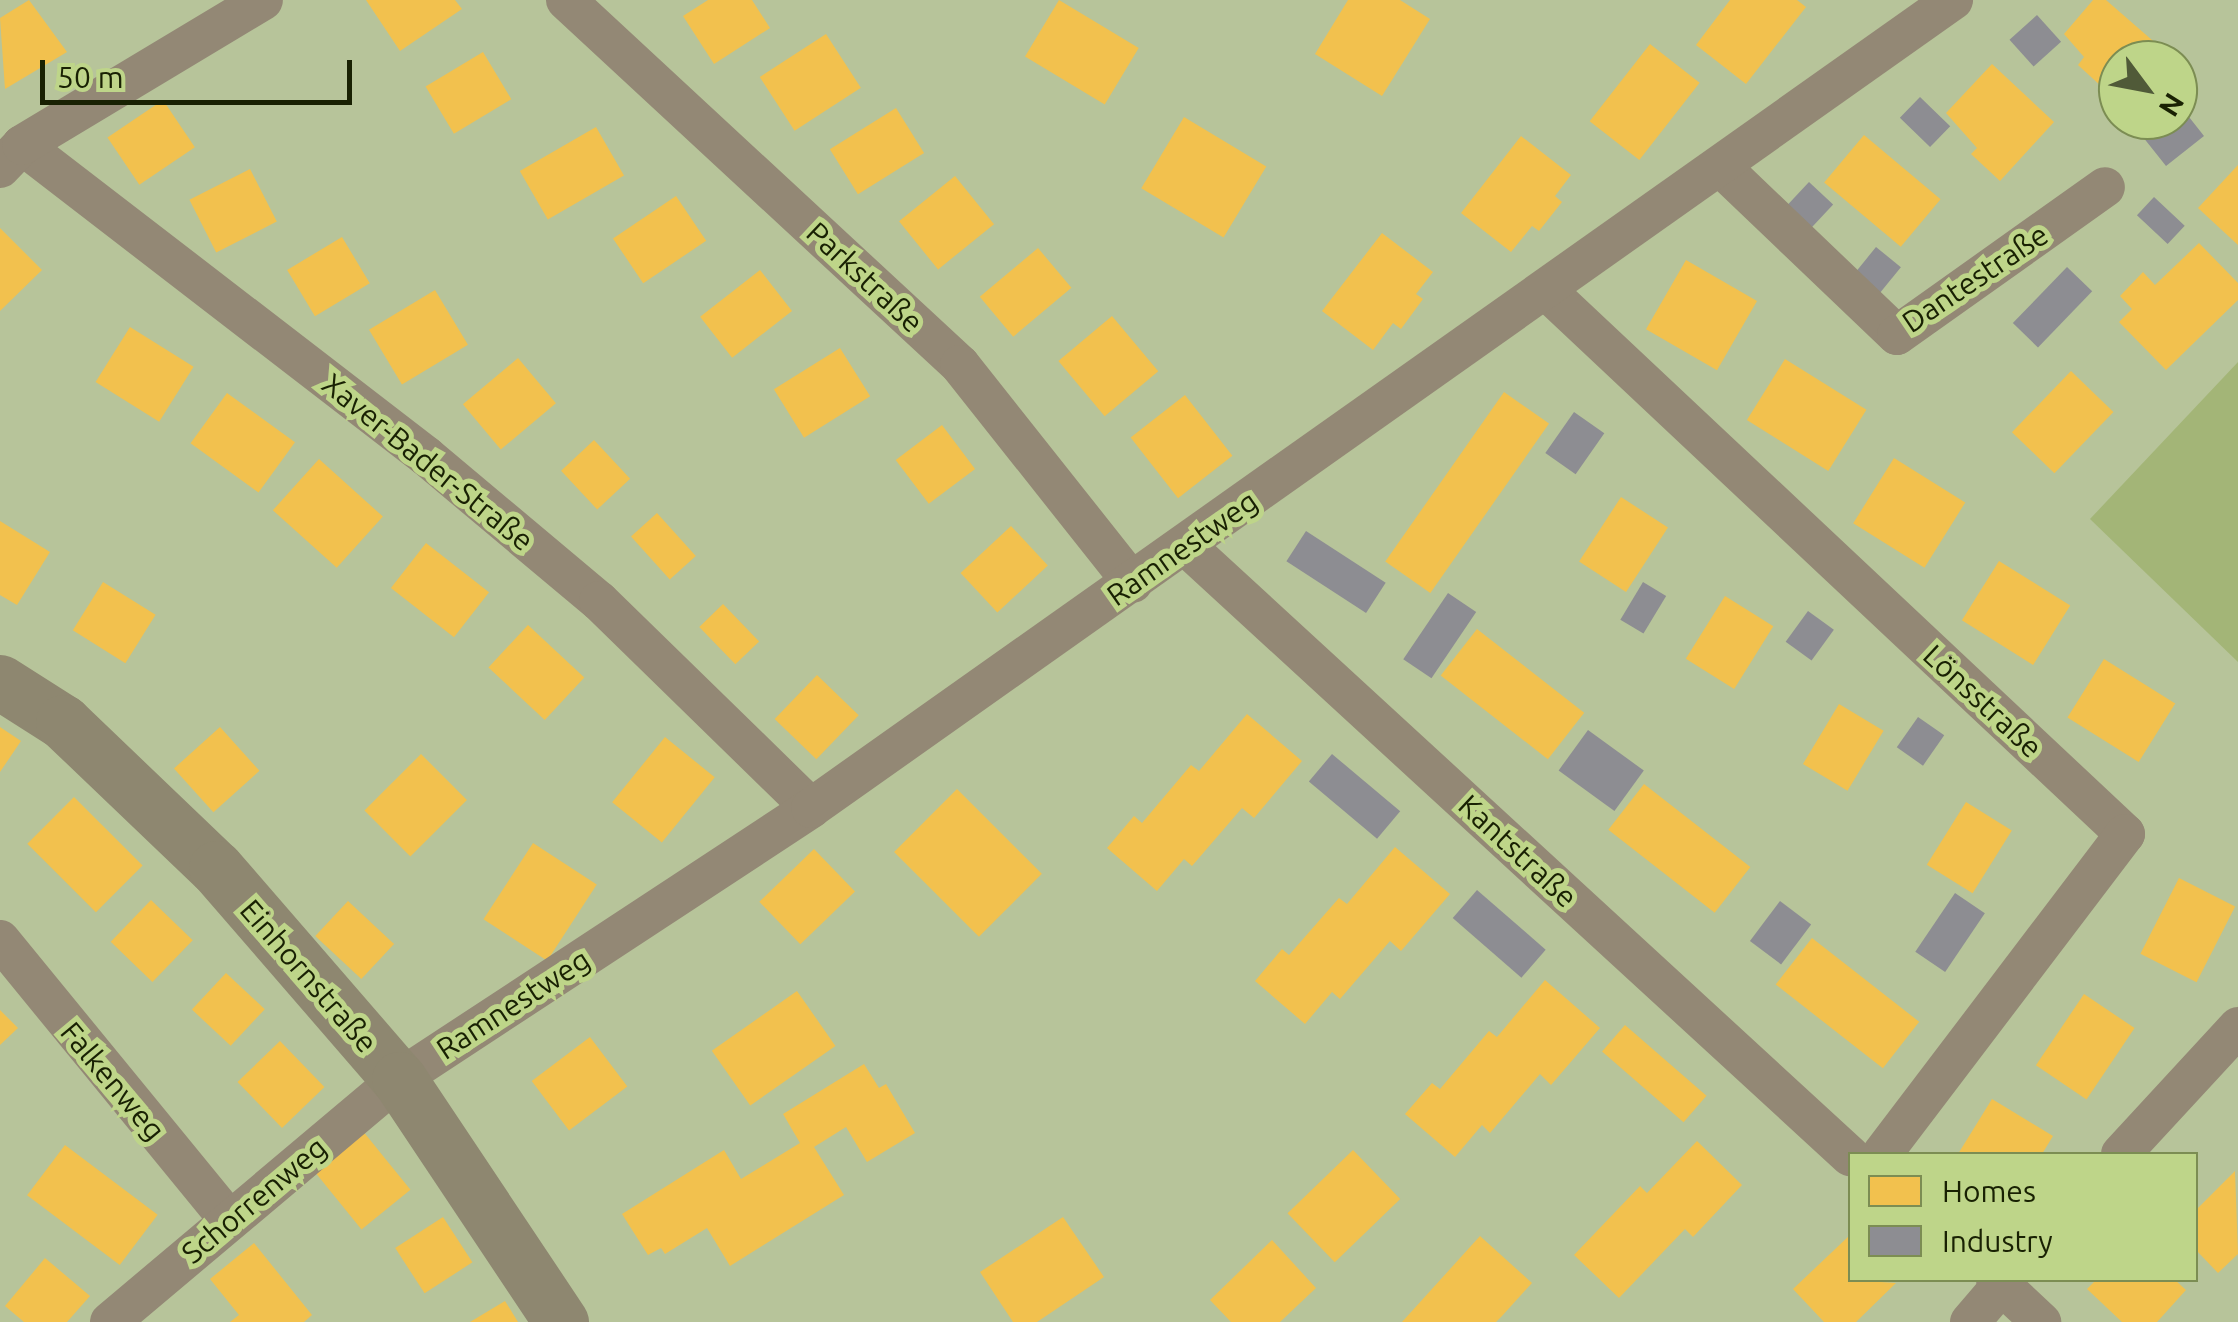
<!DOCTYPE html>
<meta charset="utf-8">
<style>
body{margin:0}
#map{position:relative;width:2238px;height:1322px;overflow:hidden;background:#b7c49a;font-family:Ubuntu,sans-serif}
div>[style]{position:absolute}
.green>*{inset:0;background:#a3b577}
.homes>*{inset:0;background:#f2c14e;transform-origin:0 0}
.industry>*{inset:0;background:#8d8d92;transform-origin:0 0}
.street>*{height:40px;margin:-20px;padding:0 20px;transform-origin:20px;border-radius:20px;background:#938875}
.secondary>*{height:55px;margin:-27.5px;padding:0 27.5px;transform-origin:27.5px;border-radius:27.5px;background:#8e8770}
span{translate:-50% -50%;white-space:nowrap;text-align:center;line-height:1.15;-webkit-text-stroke:10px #bed589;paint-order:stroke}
.street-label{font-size:30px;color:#192103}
.legend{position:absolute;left:1848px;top:1152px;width:350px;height:130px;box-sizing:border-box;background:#bed589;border:2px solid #7c8d53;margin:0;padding:12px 18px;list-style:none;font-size:30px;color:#192103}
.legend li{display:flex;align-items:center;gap:20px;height:50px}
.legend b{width:50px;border:2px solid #7c8d53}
.north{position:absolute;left:2098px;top:40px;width:100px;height:100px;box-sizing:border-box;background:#bed589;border:2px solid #7c8d53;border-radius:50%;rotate:122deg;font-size:28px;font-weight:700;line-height:40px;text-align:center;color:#192103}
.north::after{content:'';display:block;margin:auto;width:35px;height:45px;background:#505a38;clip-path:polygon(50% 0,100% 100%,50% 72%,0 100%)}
.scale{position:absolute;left:40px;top:60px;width:312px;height:45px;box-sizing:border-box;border:5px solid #192103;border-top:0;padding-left:12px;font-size:30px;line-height:35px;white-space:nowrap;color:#192103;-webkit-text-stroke:8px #bed589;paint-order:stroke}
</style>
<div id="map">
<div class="green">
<i style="clip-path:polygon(2238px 362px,2238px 662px,2090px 519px)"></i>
</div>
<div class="homes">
<i style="clip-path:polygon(29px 0,67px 52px,5px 89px,0 18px)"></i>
<i style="clip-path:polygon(366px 0,455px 0,462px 9px,400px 51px)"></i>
<i style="clip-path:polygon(708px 0,752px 0,770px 28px,714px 64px,683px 16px)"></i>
<i style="left:1059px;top:0;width:93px;height:66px;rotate:31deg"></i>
<i style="clip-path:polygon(1348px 0,1400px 0,1430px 19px,1382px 96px,1315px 54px)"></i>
<i style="clip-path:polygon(1730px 0,1797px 0,1806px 7px,1746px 84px,1696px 45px)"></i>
<i style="clip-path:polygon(2093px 0,2106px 0,2160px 47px,2148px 60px,2118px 60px,2114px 98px,2078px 65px,2084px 57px,2064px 34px)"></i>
<i style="left:826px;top:34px;width:64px;height:79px;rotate:57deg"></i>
<i style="left:1650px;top:44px;width:63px;height:98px;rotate:38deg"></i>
<i style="left:483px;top:52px;width:55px;height:67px;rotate:59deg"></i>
<i style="clip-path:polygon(1992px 64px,2054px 122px,2000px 181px,1971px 154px,1977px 148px,1946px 113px)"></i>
<i style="left:163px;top:100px;width:57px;height:67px;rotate:56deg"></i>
<i style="left:896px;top:108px;width:53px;height:78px;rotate:58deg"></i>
<i style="left:1184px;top:117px;width:96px;height:83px;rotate:31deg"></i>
<i style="left:596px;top:127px;width:56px;height:88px;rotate:60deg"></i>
<i style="left:1864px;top:135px;width:100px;height:62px;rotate:40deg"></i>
<i style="clip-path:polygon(1521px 136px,1571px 175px,1555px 196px,1562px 202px,1539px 231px,1532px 226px,1511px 252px,1461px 213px)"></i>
<i style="clip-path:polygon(2238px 165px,2238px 245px,2198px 208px)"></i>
<i style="left:250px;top:169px;width:59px;height:68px;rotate:63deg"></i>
<i style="left:955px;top:176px;width:62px;height:72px;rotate:51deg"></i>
<i style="left:676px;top:196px;width:54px;height:76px;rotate:56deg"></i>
<i style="clip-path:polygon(0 228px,42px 270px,0 311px)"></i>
<i style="clip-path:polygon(1382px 233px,1433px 272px,1416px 294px,1423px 299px,1401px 329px,1393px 323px,1373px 350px,1322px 311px)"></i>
<i style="left:342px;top:237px;width:54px;height:64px;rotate:59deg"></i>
<i style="clip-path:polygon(2199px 243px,2238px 283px,2238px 300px,2166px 370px,2119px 322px,2132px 309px,2120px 296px,2143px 272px,2155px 285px)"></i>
<i style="left:1038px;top:248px;width:52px;height:76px;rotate:50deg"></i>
<i style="left:1686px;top:260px;width:82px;height:80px;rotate:30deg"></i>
<i style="left:760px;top:270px;width:52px;height:76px;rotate:52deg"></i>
<i style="left:435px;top:290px;width:64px;height:77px;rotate:59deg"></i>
<i style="left:1112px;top:316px;width:72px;height:70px;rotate:50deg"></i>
<i style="left:130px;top:327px;width:75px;height:65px;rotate:32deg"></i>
<i style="left:840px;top:348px;width:57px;height:78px;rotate:58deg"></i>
<i style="left:518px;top:358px;width:59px;height:72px;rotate:50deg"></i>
<i style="left:1785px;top:359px;width:96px;height:72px;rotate:32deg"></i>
<i style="left:2071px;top:371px;width:59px;height:85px;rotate:44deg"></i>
<i style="left:1504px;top:392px;width:55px;height:207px;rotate:35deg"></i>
<i style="left:227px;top:393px;width:84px;height:62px;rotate:36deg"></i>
<i style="left:1185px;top:395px;width:77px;height:69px;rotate:52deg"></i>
<i style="left:942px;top:425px;width:55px;height:58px;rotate:53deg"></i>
<i style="left:594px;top:440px;width:53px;height:45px;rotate:47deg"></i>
<i style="left:1894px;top:458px;width:84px;height:77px;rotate:32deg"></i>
<i style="left:319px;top:459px;width:86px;height:69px;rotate:42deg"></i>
<i style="left:1621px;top:497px;width:56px;height:77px;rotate:33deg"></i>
<i style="left:657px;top:513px;width:58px;height:35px;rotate:48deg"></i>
<i style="clip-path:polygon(0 521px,50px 552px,17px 605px,0 595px)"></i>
<i style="left:1011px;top:526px;width:54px;height:69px;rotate:47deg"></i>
<i style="left:426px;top:543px;width:80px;height:57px;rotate:38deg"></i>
<i style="left:1999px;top:561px;width:84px;height:70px;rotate:32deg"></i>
<i style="left:103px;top:582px;width:62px;height:57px;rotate:32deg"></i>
<i style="left:1725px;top:596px;width:57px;height:74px;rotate:32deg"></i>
<i style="left:723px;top:604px;width:52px;height:33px;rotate:46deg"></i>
<i style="left:528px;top:625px;width:77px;height:58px;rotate:43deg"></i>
<i style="left:1477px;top:629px;width:136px;height:59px;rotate:38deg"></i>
<i style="left:2104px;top:659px;width:84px;height:69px;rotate:32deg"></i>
<i style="left:817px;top:675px;width:58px;height:61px;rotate:44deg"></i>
<i style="left:1839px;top:704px;width:52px;height:70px;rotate:31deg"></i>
<i style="clip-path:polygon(1247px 714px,1302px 761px,1254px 818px,1242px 808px,1192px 866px,1184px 859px,1157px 891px,1107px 848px,1134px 816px,1142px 823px,1191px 765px,1199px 771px)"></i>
<i style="clip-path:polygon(0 727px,21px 741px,0 772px)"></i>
<i style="left:220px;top:727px;width:59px;height:62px;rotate:48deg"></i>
<i style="left:665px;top:737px;width:64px;height:84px;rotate:39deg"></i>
<i style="left:421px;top:754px;width:65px;height:80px;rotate:45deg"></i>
<i style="left:1644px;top:784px;width:135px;height:58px;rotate:38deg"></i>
<i style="left:957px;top:789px;width:120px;height:89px;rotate:45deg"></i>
<i style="left:74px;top:797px;width:97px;height:66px;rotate:45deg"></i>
<i style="left:1966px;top:802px;width:54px;height:74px;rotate:32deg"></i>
<i style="left:533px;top:843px;width:76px;height:91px;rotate:33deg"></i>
<i style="clip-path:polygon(1395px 847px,1450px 894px,1401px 951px,1390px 941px,1340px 999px,1332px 992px,1305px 1024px,1255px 981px,1282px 949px,1289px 955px,1339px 898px,1347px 904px)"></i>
<i style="left:814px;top:849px;width:59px;height:76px;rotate:46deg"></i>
<i style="left:2179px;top:878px;width:63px;height:85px;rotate:27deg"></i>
<i style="left:151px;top:900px;width:58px;height:58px;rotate:44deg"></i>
<i style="left:348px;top:901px;width:63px;height:48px;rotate:43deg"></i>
<i style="left:1812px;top:938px;width:136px;height:59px;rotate:38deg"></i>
<i style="left:226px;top:973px;width:53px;height:50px;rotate:43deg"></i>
<i style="clip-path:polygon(1545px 980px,1600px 1028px,1551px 1085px,1540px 1074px,1490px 1133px,1482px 1125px,1455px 1157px,1405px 1114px,1432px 1083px,1440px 1089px,1489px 1031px,1497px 1037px)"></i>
<i style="left:797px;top:991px;width:67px;height:104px;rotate:55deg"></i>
<i style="left:2084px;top:994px;width:61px;height:86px;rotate:34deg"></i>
<i style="clip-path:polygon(0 1010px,18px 1028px,0 1045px)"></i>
<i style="left:1625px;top:1025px;width:108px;height:35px;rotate:41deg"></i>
<i style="left:590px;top:1037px;width:62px;height:73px;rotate:53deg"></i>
<i style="left:280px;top:1041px;width:64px;height:59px;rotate:46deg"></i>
<i style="clip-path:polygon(864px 1064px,879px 1088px,886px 1084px,915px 1133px,867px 1162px,846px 1127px,814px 1147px,844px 1195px,730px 1266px,707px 1228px,665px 1254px,661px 1248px,648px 1255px,622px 1214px,724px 1150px,741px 1179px,800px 1143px,783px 1114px)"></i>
<i style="clip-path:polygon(1992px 1099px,2053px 1136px,2042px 1154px,1958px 1154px)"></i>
<i style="left:362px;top:1130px;width:77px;height:63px;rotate:51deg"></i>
<i style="clip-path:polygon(1697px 1141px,1742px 1185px,1693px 1237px,1685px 1229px,1619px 1298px,1574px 1255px,1640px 1186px,1647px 1193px)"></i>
<i style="left:65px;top:1145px;width:116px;height:63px;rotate:37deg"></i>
<i style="left:1353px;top:1150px;width:68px;height:91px;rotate:46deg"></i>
<i style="clip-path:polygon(2235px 1171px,2238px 1254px,2218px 1273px,2196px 1250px,2196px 1210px)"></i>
<i style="left:443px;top:1217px;width:54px;height:57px;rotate:57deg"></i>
<i style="clip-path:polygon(1063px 1217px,1104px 1277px,1037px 1322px,1013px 1322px,980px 1272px)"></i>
<i style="clip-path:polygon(1850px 1235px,1850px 1280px,1896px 1283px,1856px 1322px,1824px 1322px,1793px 1289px)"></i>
<i style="clip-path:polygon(1480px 1236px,1532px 1283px,1502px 1316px,1496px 1322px,1402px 1322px)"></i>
<i style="clip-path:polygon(1272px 1240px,1316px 1288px,1280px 1322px,1231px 1322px,1210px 1300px)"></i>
<i style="clip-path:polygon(254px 1243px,312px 1315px,304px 1322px,230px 1322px,239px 1315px,210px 1279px)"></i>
<i style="clip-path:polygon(45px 1258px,90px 1296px,67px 1322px,24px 1322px,5px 1306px)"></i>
<i style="clip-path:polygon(2096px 1280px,2175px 1280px,2186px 1290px,2157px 1322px,2122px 1322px,2087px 1289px)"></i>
<i style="clip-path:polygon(505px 1301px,518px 1322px,470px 1322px)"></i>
</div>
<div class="industry">
<i style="left:2037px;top:15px;width:36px;height:37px;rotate:48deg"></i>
<i style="left:1920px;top:97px;width:42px;height:29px;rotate:44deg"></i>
<i style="clip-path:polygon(2178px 103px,2204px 136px,2166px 166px,2139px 132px,2155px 120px,2178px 120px)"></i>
<i style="left:1809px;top:182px;width:33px;height:36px;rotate:43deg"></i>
<i style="left:2154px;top:197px;width:42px;height:25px;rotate:43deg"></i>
<i style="left:1876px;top:247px;width:32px;height:35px;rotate:39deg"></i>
<i style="left:2067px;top:267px;width:35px;height:78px;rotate:44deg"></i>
<i style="left:1574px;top:412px;width:37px;height:50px;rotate:35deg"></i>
<i style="left:1306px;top:531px;width:95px;height:36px;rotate:33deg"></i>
<i style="left:1643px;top:582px;width:27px;height:44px;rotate:31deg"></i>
<i style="left:1448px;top:593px;width:34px;height:80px;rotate:34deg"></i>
<i style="left:1808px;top:611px;width:32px;height:38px;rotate:36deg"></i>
<i style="left:1918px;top:717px;width:32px;height:37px;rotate:35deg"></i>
<i style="left:1588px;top:730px;width:69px;height:50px;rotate:36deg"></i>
<i style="left:1332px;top:754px;width:89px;height:36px;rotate:40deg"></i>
<i style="left:1477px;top:890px;width:91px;height:37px;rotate:41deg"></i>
<i style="left:1955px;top:893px;width:36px;height:71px;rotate:34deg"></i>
<i style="left:1780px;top:901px;width:39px;height:50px;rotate:37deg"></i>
</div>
<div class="street">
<i style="left:566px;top:0;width:537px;rotate:42.81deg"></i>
<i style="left:960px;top:365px;width:278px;rotate:51.6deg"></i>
<i style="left:22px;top:145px;width:510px;rotate:37.59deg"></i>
<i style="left:426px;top:456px;width:226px;rotate:40deg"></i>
<i style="left:599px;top:601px;width:296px;rotate:44.3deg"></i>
<i style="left:1721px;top:167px;width:243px;rotate:43.7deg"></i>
<i style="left:1897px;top:335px;width:255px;rotate:-35.4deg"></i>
<i style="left:0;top:168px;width:32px;rotate:-46deg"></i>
<i style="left:22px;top:145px;width:281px;rotate:-31deg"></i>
<i style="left:1547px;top:291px;width:793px;rotate:43.21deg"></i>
<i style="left:2125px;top:834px;width:402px;rotate:127.2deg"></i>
<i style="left:1186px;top:546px;width:902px;rotate:42.57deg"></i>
<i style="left:0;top:940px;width:362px;rotate:50.7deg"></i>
<i style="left:2121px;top:1154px;width:173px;rotate:-47.3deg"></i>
<i style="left:1996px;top:1280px;width:62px;rotate:43deg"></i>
<i style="left:110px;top:1322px;width:378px;rotate:-40.1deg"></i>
<i style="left:399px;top:1079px;width:493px;rotate:-33.3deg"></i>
<i style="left:811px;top:808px;width:1399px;rotate:-35.28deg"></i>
<i style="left:1970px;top:1322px;width:55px;rotate:-49.4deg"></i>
</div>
<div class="secondary">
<i style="left:0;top:682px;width:75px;rotate:32.4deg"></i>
<i style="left:63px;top:722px;width:211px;rotate:43.7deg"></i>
<i style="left:216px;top:868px;width:279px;rotate:49.1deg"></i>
<i style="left:399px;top:1079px;width:292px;rotate:56.3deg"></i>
</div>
<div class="street-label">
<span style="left:865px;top:277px;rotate:43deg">Parkstraße</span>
<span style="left:1975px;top:278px;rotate:-34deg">Dantestraße</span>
<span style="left:428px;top:462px;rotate:39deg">Xaver-Bader-Straße</span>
<span style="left:1182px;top:548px;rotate:-35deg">Ramnestweg</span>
<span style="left:1983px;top:701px;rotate:43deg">Lönsstraße</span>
<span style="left:1518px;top:851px;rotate:43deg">Kantstraße</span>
<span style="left:309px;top:976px;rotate:49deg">Einhornstraße</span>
<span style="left:513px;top:1004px;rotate:-33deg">Ramnestweg</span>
<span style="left:113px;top:1081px;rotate:50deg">Falkenweg</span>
<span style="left:254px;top:1200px;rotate:-40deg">Schorrenweg</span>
</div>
<ul class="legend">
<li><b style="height:28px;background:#f2c14e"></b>Homes</li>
<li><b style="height:28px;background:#8d8d92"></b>Industry</li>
</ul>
<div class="north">N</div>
<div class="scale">50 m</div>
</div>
